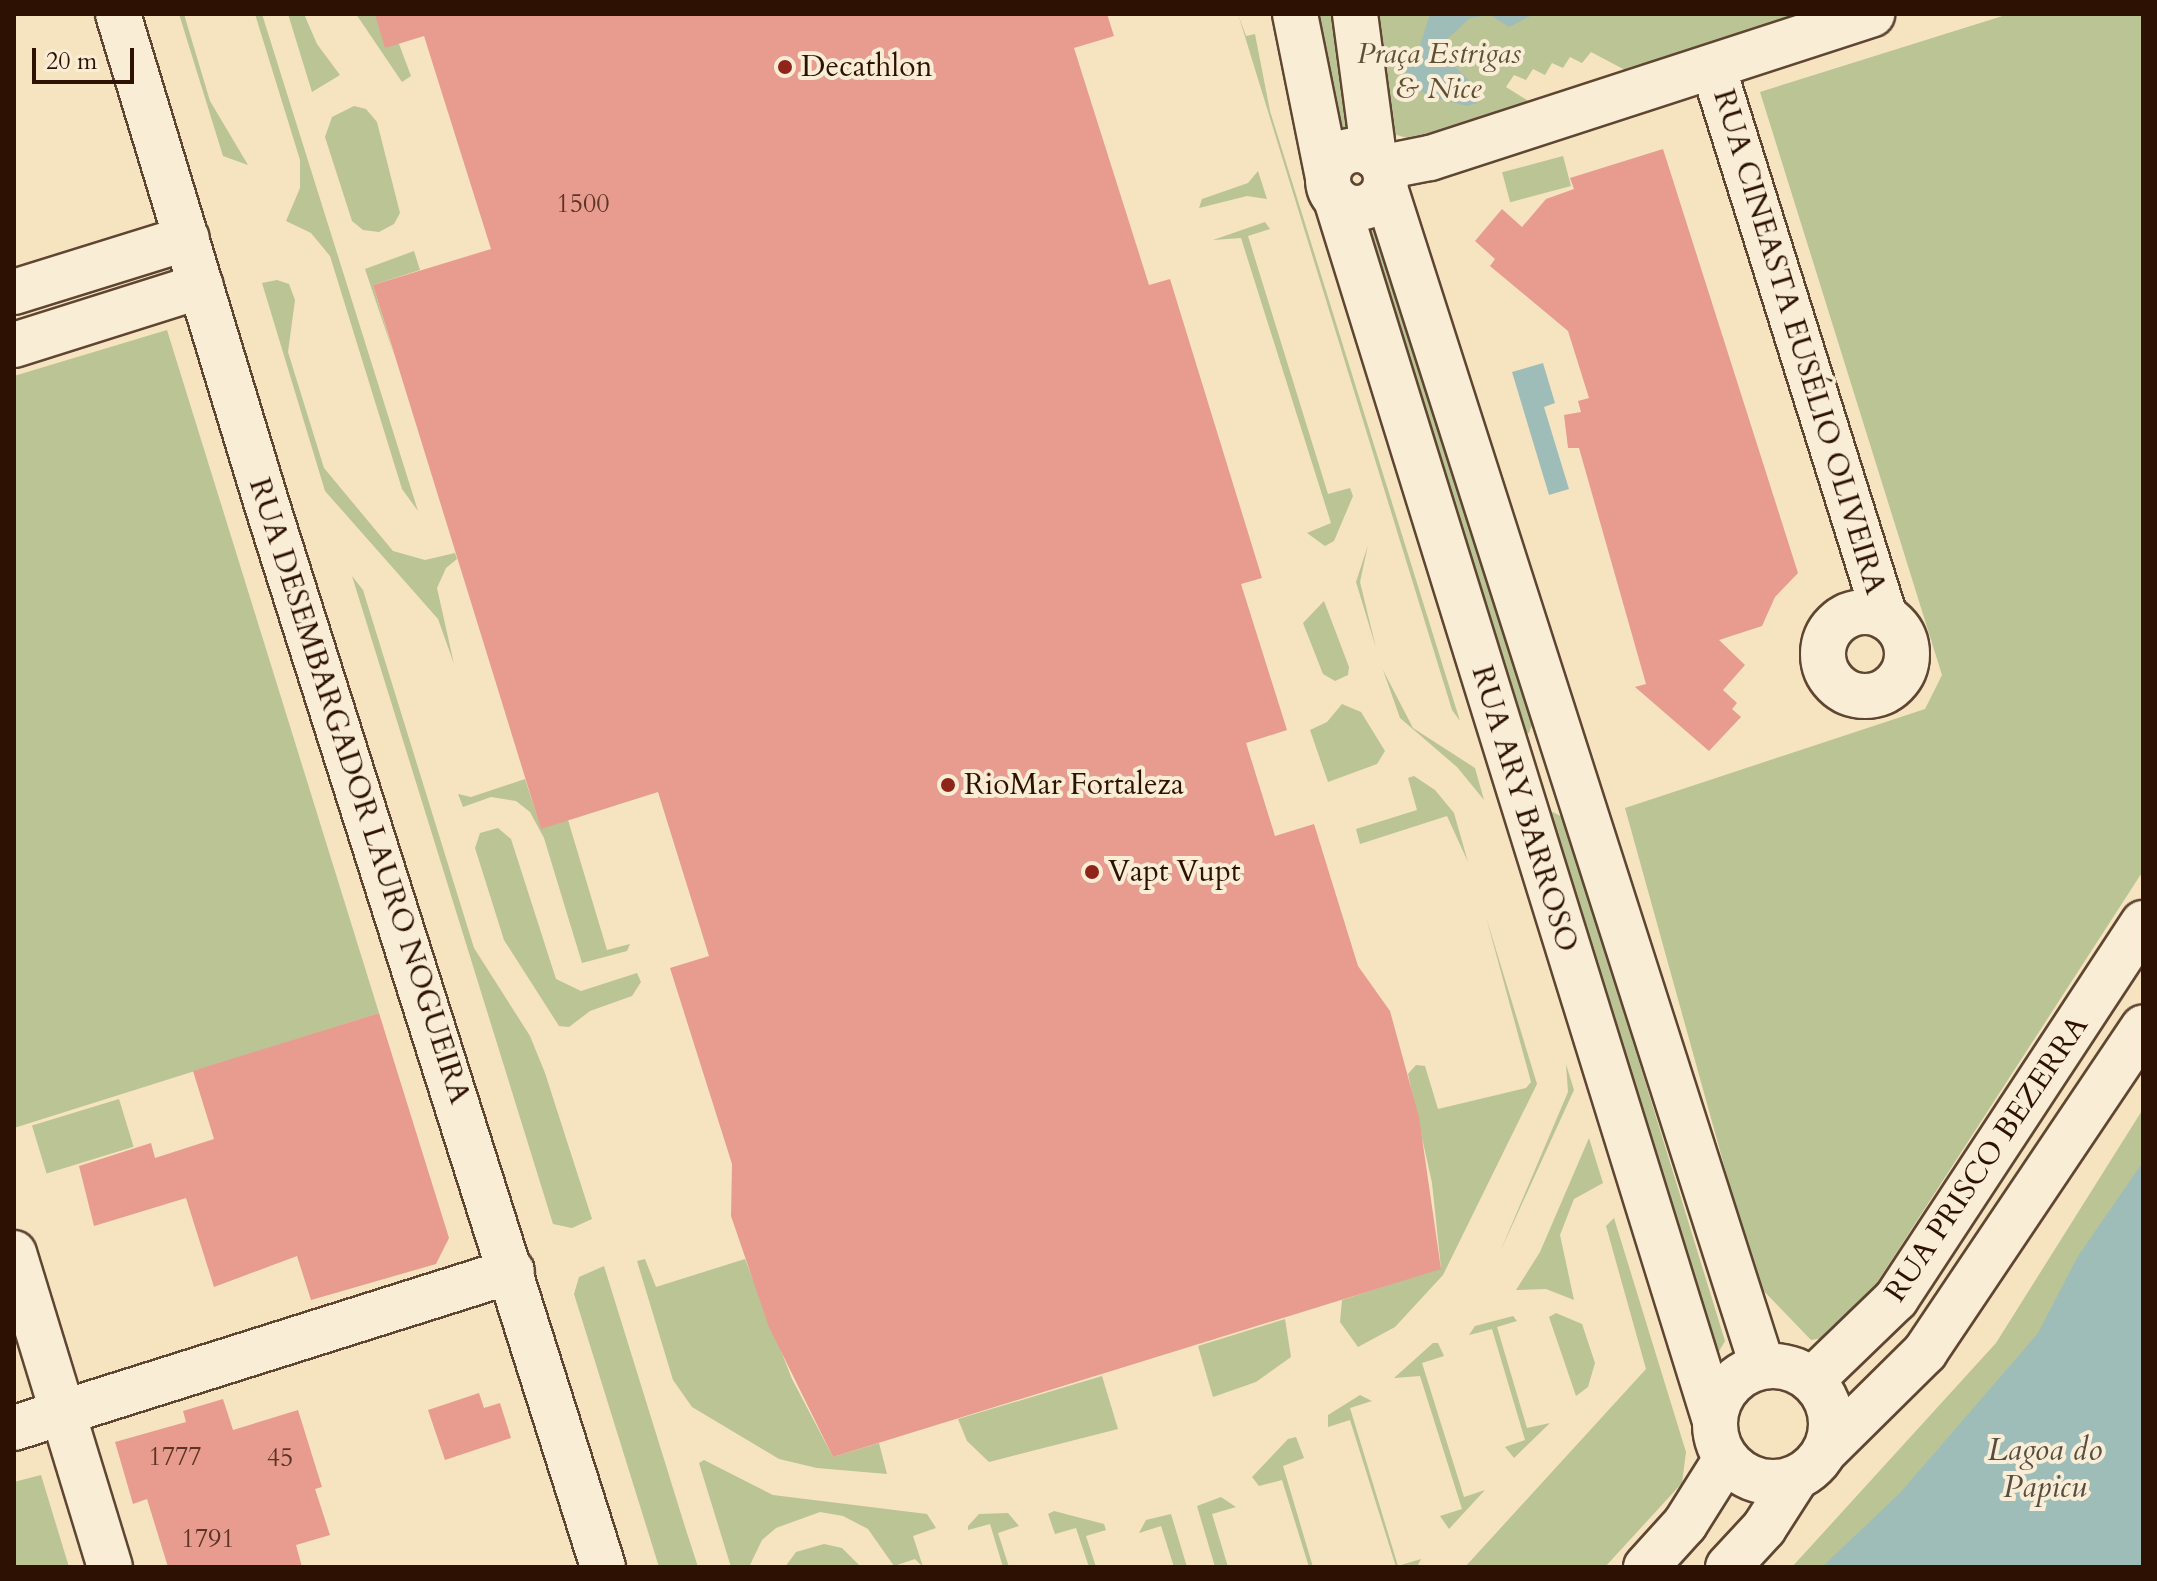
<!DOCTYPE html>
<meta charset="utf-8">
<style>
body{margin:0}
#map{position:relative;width:2157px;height:1581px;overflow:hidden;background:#f6e3c0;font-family:Cardo,serif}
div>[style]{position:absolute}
.green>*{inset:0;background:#bac494;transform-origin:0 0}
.water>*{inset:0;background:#9ebdb9}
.building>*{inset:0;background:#e79c8f}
.roads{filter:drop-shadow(2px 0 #5f4632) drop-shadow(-2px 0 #5f4632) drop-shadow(0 2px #5f4632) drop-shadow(0 -2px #5f4632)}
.minor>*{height:44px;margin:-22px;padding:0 22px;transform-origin:22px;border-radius:22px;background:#f9edd6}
.minor>.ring{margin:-22px;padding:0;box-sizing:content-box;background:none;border:44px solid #f9edd6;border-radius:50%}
.dots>*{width:22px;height:22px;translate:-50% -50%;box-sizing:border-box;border:4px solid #f9edd6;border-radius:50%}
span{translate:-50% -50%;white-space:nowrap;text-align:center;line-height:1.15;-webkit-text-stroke:8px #f9edd6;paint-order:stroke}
.number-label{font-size:26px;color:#5c3426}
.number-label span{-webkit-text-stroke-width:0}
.park-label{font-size:30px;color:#5e5036;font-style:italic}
.poi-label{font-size:30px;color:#2d1103}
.left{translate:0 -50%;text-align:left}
.street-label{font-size:30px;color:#2d1103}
.water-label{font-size:32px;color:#554d43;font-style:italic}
.frame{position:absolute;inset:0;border:16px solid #2d1103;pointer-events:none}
.scale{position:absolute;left:32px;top:48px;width:102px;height:36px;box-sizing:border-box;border:4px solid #2d1103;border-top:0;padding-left:10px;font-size:24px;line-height:28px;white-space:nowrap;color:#2d1103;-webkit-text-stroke:6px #f9edd6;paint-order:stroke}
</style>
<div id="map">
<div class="green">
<i style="clip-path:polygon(179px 14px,184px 14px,210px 101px,248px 165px,223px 156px)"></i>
<i style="clip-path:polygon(255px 14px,262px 14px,418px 511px,402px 489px,330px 256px,311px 233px,286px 221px,300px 188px,300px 160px)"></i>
<i style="clip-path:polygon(288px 14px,304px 14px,317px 44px,340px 75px,312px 92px)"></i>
<i style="clip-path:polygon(356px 14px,375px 14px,399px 44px,411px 76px,402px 82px)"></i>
<i style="clip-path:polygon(1238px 14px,1246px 36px,1255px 34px,1270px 111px,1460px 721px,1452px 710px)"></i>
<i style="clip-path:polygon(1317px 14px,1336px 14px,1352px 137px,1343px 146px)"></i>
<i style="clip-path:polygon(1371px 14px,1815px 14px,1627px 71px,1591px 52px,1582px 63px,1570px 57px,1563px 68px,1552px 63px,1545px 75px,1533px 69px,1526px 80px,1514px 75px,1506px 87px,1530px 102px,1410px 139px,1394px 134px,1385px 121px)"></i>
<i style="clip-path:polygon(2009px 14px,2143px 14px,2143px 871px,1876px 1284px,1823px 1338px,1811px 1340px,1757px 1284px,1625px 808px,1925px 709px,1942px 675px,1760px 92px)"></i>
<i style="clip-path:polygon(354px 106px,366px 109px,377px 122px,400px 213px,394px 224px,379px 232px,363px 230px,352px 221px,325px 137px,332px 117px)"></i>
<i style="left:1563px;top:156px;width:31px;height:63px;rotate:75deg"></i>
<i style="clip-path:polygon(1258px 171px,1267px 199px,1247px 196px,1199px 208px,1202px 199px,1248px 183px)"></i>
<i style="clip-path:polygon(1372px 214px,1533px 722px,1529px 733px,1524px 735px,1363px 217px)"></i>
<i style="clip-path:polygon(1265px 222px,1270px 229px,1248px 236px,1328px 494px,1350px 488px,1353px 496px,1334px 541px,1325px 546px,1307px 533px,1331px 523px,1241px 238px,1213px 240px)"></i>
<i style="clip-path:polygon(414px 251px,420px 270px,373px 285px,394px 355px,365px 269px)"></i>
<i style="clip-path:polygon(277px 280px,289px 284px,295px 300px,288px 352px,324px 468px,393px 551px,425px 560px,455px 553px,457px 559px,446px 568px,437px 588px,454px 664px,438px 619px,325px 491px,262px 283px)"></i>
<i style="clip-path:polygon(167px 330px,379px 1013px,14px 1128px,14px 376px)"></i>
<i style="clip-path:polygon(1368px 545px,1360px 582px,1376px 648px,1356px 582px)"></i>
<i style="clip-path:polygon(352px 576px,363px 590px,474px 948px,530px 1036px,545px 1073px,592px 1219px,572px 1228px,553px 1224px)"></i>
<i style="clip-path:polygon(1324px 601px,1349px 667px,1348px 675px,1335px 681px,1323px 674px,1303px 623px)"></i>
<i style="clip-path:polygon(1383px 670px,1413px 728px,1475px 768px,1484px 800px,1457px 767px,1400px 718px)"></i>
<i style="clip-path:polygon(1342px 704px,1361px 712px,1385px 751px,1377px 764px,1328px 782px,1310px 730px,1327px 722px)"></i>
<i style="clip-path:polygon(1414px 776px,1435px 790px,1454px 813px,1468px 862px,1447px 816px,1360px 844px,1356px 829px,1417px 810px,1408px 778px)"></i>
<i style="clip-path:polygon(525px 779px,541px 828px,568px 820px,607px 950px,630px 944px,627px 951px,582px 963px,544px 838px,530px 812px,516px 801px,491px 797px,463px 807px,458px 794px,471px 797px)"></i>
<i style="clip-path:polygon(1553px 812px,1564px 818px,1725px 1341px,1718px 1353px,1712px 1352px,1548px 815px)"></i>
<i style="clip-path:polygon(498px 828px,511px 839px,556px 979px,581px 991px,637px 973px,641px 982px,632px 996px,590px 1011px,569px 1027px,559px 1026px,504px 940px,475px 848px,480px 833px)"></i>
<i style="clip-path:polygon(1486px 917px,1537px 1084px,1443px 1275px,1395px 1327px,1358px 1347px,1340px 1322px,1342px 1300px,1441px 1268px,1432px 1183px,1408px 1074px,1416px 1065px,1425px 1066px,1438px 1109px,1526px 1088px,1531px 1082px)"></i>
<i style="clip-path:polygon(1566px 1064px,1574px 1090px,1500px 1252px,1568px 1092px)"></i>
<i style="left:119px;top:1099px;width:50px;height:91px;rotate:73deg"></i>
<i style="clip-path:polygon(2143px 1109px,2143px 1567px,1792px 1567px,1996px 1343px)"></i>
<i style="clip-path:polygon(1589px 1138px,1603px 1183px,1574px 1199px,1560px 1235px,1574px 1300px,1546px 1289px,1516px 1290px,1540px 1252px)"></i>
<i style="clip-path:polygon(1614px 1218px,1686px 1452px,1682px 1483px,1605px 1567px,1465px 1567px,1646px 1369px,1606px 1226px)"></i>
<i style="clip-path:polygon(645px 1259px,656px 1287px,745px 1259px,792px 1379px,833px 1457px,879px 1443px,887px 1474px,817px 1468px,779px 1459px,692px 1407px,673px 1380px,637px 1261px)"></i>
<i style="clip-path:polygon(604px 1266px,686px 1530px,698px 1567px,659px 1567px,574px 1294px,579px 1277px)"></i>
<i style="clip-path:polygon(1556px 1313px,1582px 1324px,1595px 1363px,1588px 1387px,1576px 1396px,1549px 1317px)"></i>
<i style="clip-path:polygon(1513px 1316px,1517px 1321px,1497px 1327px,1527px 1428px,1550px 1423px,1514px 1458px,1505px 1447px,1525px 1440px,1492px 1329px,1469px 1335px,1475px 1326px)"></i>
<i style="clip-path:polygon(1285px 1319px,1291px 1357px,1256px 1382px,1213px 1397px,1198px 1346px)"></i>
<i style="clip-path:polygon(1433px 1343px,1438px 1343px,1444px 1356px,1422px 1363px,1464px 1497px,1485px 1490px,1449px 1529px,1440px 1516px,1462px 1509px,1420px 1376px,1394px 1378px)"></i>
<i style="clip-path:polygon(1102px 1376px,1118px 1429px,989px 1462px,967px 1441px,958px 1419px)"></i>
<i style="clip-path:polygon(1360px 1395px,1372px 1401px,1350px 1408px,1398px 1566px,1421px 1559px,1417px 1567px,1396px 1567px,1350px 1420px,1328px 1427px,1328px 1415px)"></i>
<i style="clip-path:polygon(1296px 1437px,1304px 1458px,1283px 1466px,1313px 1567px,1309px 1567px,1282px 1480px,1259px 1486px,1252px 1477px,1288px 1439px)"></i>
<i style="clip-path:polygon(704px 1460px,773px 1495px,927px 1514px,936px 1528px,913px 1536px,923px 1567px,915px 1559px,894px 1566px,868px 1529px,843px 1516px,820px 1512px,776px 1528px,762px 1540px,749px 1567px,731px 1567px,699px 1463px)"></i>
<i style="clip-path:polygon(41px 1475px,69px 1567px,14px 1567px,14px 1482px)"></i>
<i style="clip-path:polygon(1221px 1497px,1236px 1507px,1212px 1514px,1228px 1567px,1215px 1567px,1197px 1506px)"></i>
<i style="clip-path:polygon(1054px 1511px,1104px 1524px,1106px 1530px,1086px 1536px,1096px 1567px,1089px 1567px,1076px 1528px,1055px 1534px,1048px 1514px)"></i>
<i style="clip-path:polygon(1008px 1513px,1019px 1526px,998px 1533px,1009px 1567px,1003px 1567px,990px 1524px,968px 1530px,968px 1526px,979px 1514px)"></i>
<i style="clip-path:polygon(1171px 1514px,1187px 1567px,1174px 1567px,1161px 1526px,1139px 1533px,1146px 1520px)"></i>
<i style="clip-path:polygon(824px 1544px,842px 1548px,861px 1567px,785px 1567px,796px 1552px)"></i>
</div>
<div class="water">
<i style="clip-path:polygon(1430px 14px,1534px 14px,1509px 27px,1490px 15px,1470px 18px,1444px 42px,1447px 59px,1479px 90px,1477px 103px,1467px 106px,1429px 96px,1414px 86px,1397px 60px,1418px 52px)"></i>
<i style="clip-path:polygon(1543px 363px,1555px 403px,1544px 407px,1569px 489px,1549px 495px,1512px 372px)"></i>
<i style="clip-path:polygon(2143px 1162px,2143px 1567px,1822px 1567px,1900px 1493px,2038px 1333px,2078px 1256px)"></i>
</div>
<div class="building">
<i style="clip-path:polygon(375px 14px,1107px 14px,1114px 36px,1074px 48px,1149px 285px,1170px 279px,1262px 578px,1241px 584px,1287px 730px,1246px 743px,1275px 836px,1314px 824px,1358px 966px,1390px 1011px,1419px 1117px,1441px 1269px,833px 1457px,769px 1327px,731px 1216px,732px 1164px,670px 968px,709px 956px,658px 792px,541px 829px,373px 285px,491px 249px,424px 36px,385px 48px)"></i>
<i style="clip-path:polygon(1663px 149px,1798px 573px,1775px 597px,1762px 626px,1719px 640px,1745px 665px,1723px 690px,1737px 703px,1732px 709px,1741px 717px,1709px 751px,1635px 687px,1646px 684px,1579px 448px,1568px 448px,1564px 415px,1581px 412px,1578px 401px,1589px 398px,1568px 331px,1490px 266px,1495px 259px,1475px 241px,1502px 209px,1522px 227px,1546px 199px,1574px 189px,1570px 178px)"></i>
<i style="clip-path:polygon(379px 1013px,449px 1238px,436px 1264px,311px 1300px,297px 1256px,214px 1287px,186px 1198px,94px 1226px,79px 1166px,151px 1143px,155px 1158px,214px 1139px,193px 1071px)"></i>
<i style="clip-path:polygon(479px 1393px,484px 1408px,500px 1403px,511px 1438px,445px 1460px,428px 1410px)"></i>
<i style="clip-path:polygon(223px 1399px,233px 1430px,298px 1410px,322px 1487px,315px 1489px,330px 1535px,296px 1545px,302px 1567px,168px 1567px,147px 1499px,133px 1504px,115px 1442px,186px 1422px,183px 1411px)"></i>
</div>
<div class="roads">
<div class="minor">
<i style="left:118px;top:14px;width:513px;rotate:73.12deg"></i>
<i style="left:267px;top:505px;width:1114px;rotate:72.44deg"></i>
<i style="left:1295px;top:14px;width:167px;rotate:78.6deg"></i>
<i style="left:1355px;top:14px;width:143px;rotate:82.4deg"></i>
<i style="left:1713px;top:67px;width:576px;rotate:72.63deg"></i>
<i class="ring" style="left:1328px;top:150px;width:14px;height:14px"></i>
<i style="left:1384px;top:167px;width:47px;rotate:-11.1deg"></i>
<i style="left:1430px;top:158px;width:465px;rotate:-18deg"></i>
<i style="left:1385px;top:188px;width:1236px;rotate:72.24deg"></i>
<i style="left:1336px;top:199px;width:1276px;rotate:72.77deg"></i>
<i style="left:14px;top:292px;width:181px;rotate:-17.3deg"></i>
<i style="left:14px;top:345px;width:196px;rotate:-17.5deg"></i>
<i class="ring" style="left:1823px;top:612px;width:40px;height:40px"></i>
<i style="left:14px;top:1253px;width:328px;rotate:73deg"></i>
<i class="ring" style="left:1715px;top:1366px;width:72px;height:72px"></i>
<i style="left:1812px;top:1380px;width:117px;rotate:-44deg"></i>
<i style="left:1896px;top:1299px;width:450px;rotate:-56.7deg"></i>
<i style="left:14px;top:1428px;width:522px;rotate:-17.5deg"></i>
<i style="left:1825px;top:1451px;width:141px;rotate:-44.7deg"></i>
<i style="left:1925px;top:1352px;width:391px;rotate:-56.1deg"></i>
<i style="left:1646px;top:1567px;width:58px;rotate:-47.8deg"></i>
<i style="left:1685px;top:1524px;width:77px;rotate:-57.8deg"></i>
<i style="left:1728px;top:1567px;width:53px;rotate:-47.3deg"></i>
<i style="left:1764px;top:1528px;width:59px;rotate:-57.4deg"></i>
</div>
</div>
<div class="dots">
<i style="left:785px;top:67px;background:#8f2418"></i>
<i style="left:948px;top:785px;background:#8f2418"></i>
<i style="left:1092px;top:872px;background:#8f2418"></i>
</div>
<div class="number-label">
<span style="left:583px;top:204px">1500</span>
<span style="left:175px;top:1457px">1777</span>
<span style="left:280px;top:1458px">45</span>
<span style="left:208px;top:1539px">1791</span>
</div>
<div class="park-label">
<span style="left:1439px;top:71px">Praça Estrigas<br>&amp; Nice</span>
</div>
<div class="poi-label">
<span class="left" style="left:801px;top:67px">Decathlon</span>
<span class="left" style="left:964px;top:785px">RioMar Fortaleza</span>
<span class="left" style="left:1108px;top:872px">Vapt Vupt</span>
</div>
<div class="street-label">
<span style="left:1799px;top:342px;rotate:73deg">RUA CINEASTA EUSÉLIO OLIVEIRA</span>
<span style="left:359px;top:791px;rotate:72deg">RUA DESEMBARGADOR LAURO NOGUEIRA</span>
<span style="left:1524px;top:809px;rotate:73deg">RUA ARY BARROSO</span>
<span style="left:1987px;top:1159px;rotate:-56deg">RUA PRISCO BEZERRA</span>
</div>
<div class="water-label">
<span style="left:2045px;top:1469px">Lagoa do<br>Papicu</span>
</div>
<div class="frame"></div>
<div class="scale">20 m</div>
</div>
